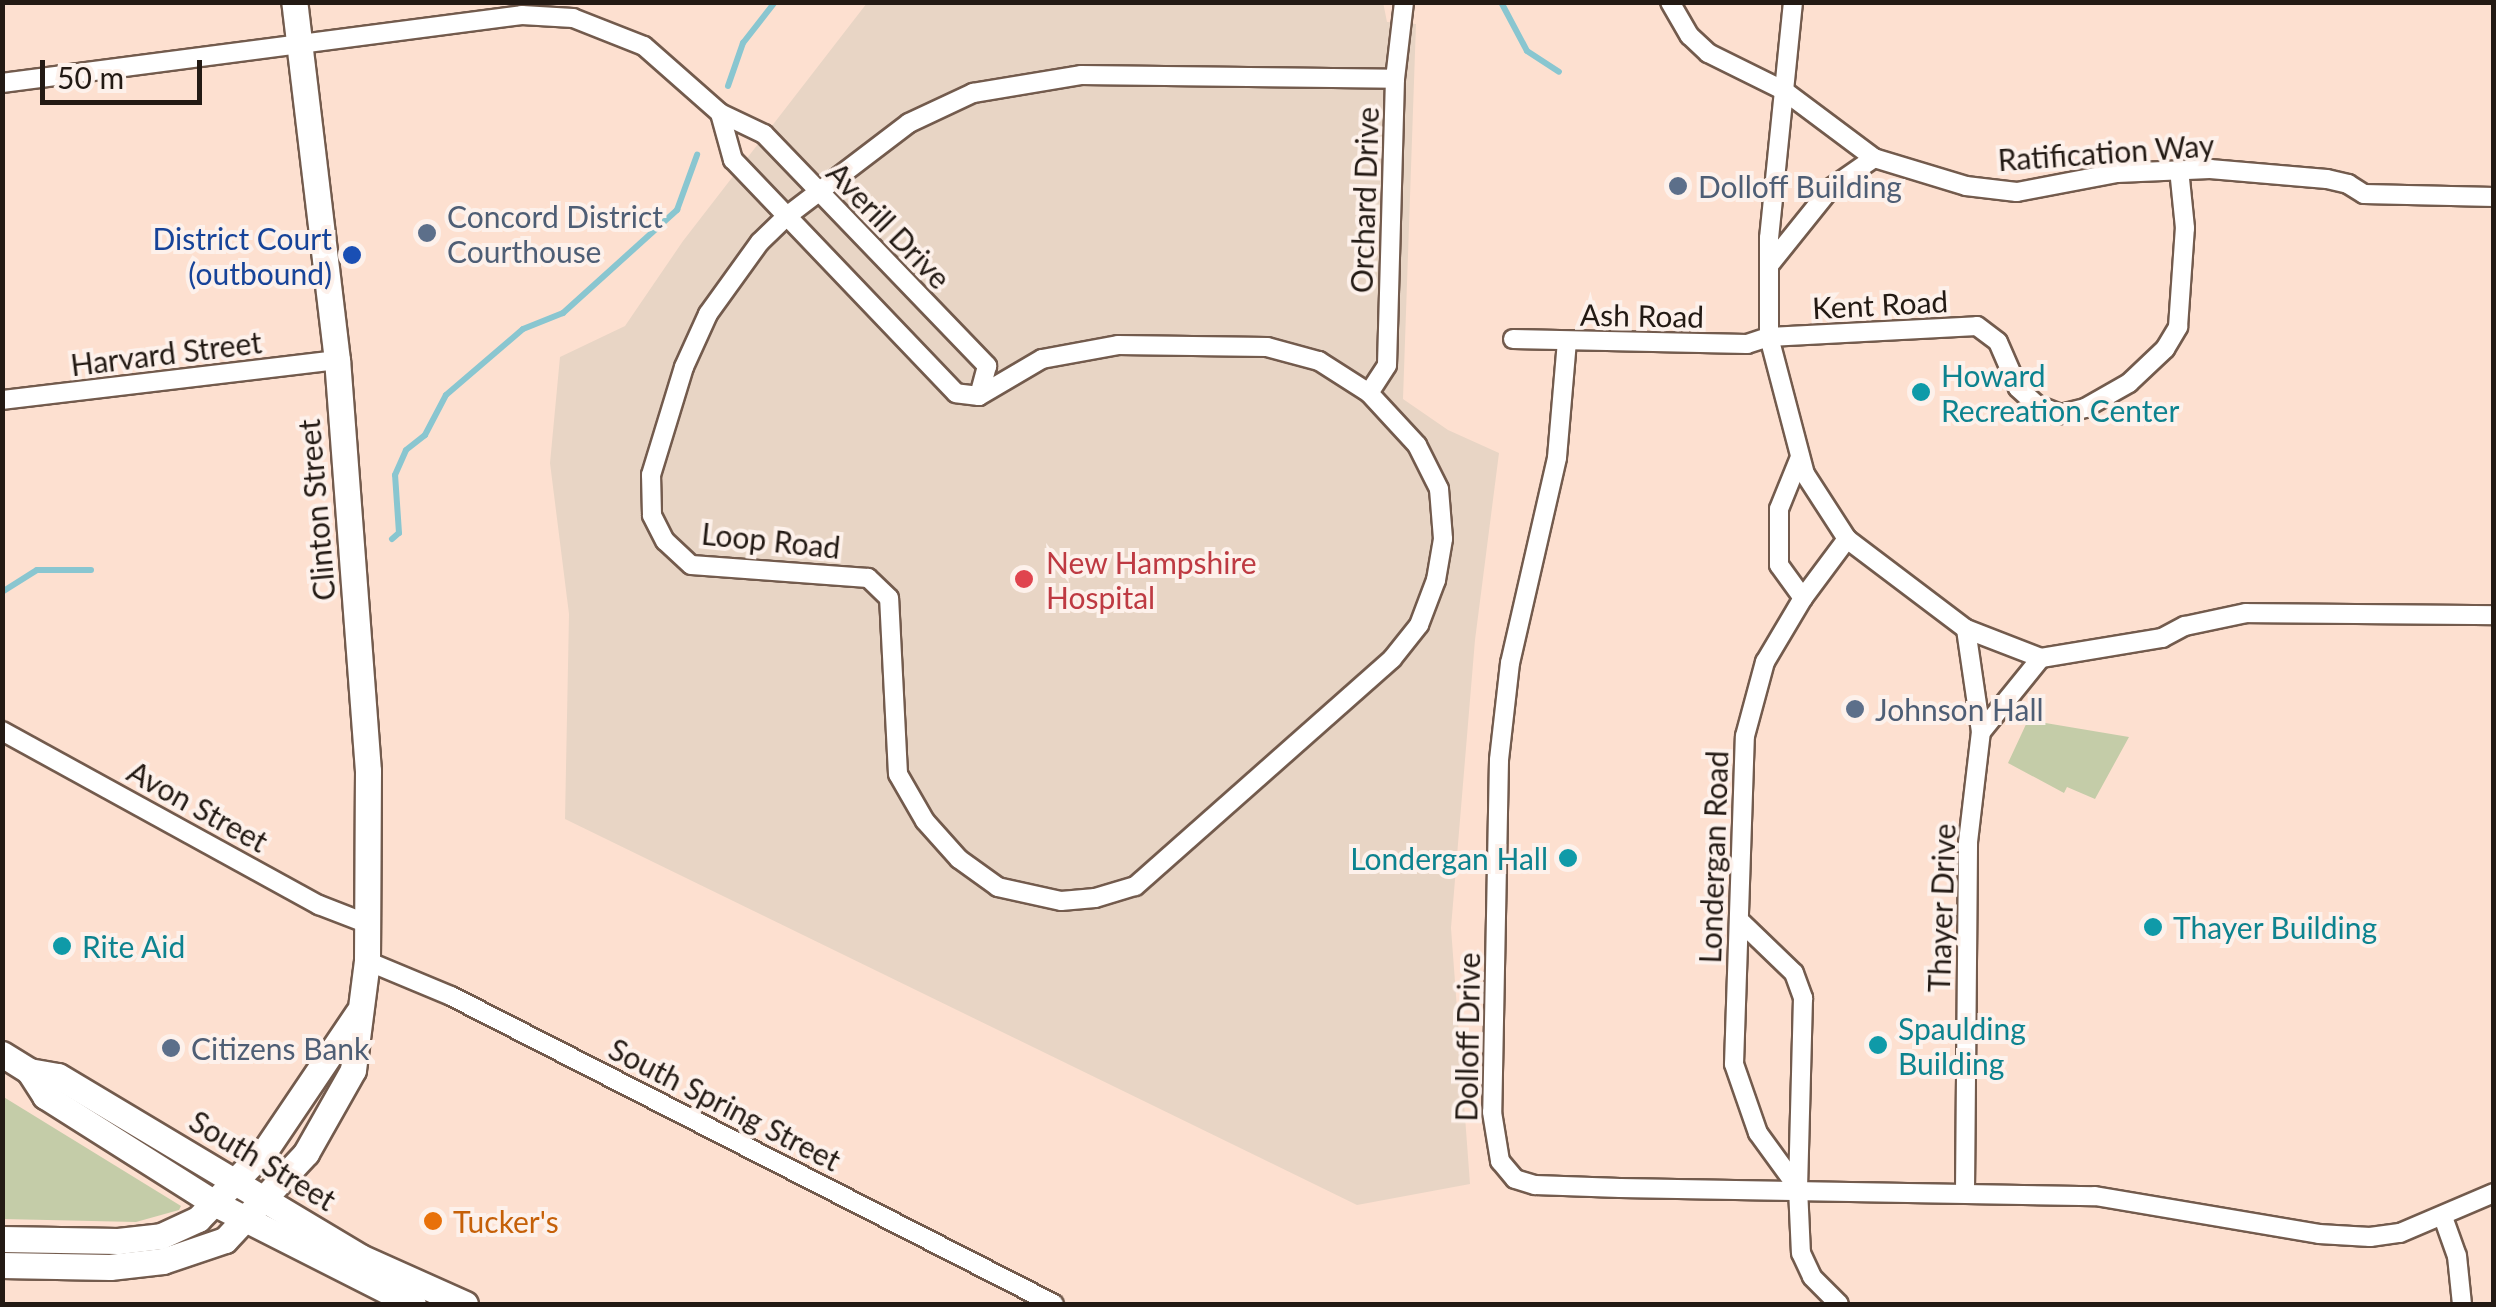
<!DOCTYPE html>
<style>
body{margin:0}
#map{position:relative;width:2496px;height:1307px;overflow:hidden;background:#fde0d0;font-family:Lato,sans-serif}
div>[style]{position:absolute}
.medical>*{inset:0;background:#e8d5c5}
.green>*{inset:0;background:#c4cca8}
.stream>*{height:6px;margin:-3px;padding:0 3px;transform-origin:3px;border-radius:3px;background:#89c6d0}
.roads{filter:drop-shadow(2px 0 #735b4d) drop-shadow(-2px 0 #735b4d) drop-shadow(0 2px #735b4d) drop-shadow(0 -2px #735b4d)}
.street>*{height:18px;margin:-9px;padding:0 9px;transform-origin:9px;border-radius:9px;background:#fff}
.secondary>*{height:25px;margin:-12.5px;padding:0 12.5px;transform-origin:12.5px;border-radius:12.5px;background:#fff}
.dots>*{width:28px;height:28px;translate:-50% -50%;box-sizing:border-box;border:5px solid #fdf1eb;border-radius:50%}
span{translate:-50% -50%;white-space:nowrap;text-align:center;line-height:1.15;-webkit-text-stroke:8px #fdf1eb;paint-order:stroke}
.street-label{font-size:30px;color:#231a14}
.service-label{font-size:30px;color:#4e5e75}
.left{translate:0 -50%;text-align:left}
.transit-label{font-size:30px;color:#164399}
.right{translate:-100% -50%;text-align:right}
.culture-label{font-size:30px;color:#0d838f}
.health-label{font-size:30px;color:#be3a42}
.food-label{font-size:30px;color:#c56008}
.frame{position:absolute;inset:0;border:5px solid #231a14;pointer-events:none}
.scale{position:absolute;left:40px;top:60px;width:162px;height:45px;box-sizing:border-box;border:5px solid #231a14;border-top:0;padding-left:12px;font-size:30px;line-height:35px;white-space:nowrap;color:#231a14;-webkit-text-stroke:8px #fdf1eb;paint-order:stroke}
</style>
<div id="map">
<div class="medical">
<i style="clip-path:polygon(1383px 2px,1387px 22px,1416px 24px,1403px 399px,1448px 430px,1499px 453px,1475px 640px,1451px 928px,1470px 1184px,1357px 1205px,565px 819px,569px 614px,550px 463px,560px 357px,625px 326px,683px 241px,867px 3px)"></i>
</div>
<div class="green">
<i style="clip-path:polygon(2028px 720px,2129px 737px,2095px 799px,2067px 787px,2064px 793px,2008px 763px)"></i>
<i style="clip-path:polygon(2px 1096px,181px 1206px,179px 1210px,136px 1222px,3px 1219px)"></i>
</div>
<div class="stream">
<i style="left:1501px;top:2px;width:55px;rotate:62deg"></i>
<i style="left:1527px;top:51px;width:38px;rotate:33deg"></i>
<i style="left:728px;top:86px;width:46px;rotate:-70.8deg"></i>
<i style="left:743px;top:43px;width:52px;rotate:-52deg"></i>
<i style="left:392px;top:539px;width:9px;rotate:-41deg"></i>
<i style="left:399px;top:533px;width:58px;rotate:-93.9deg"></i>
<i style="left:395px;top:475px;width:27px;rotate:-66deg"></i>
<i style="left:406px;top:450px;width:24px;rotate:-38deg"></i>
<i style="left:425px;top:435px;width:45px;rotate:-62.3deg"></i>
<i style="left:446px;top:395px;width:101px;rotate:-40.6deg"></i>
<i style="left:523px;top:329px;width:43px;rotate:-21.8deg"></i>
<i style="left:563px;top:313px;width:154px;rotate:-42.1deg"></i>
<i style="left:677px;top:210px;width:59px;rotate:-70deg"></i>
<i style="left:2px;top:592px;width:41px;rotate:-32.2deg"></i>
<i style="left:37px;top:570px;width:54px"></i>
</div>
<div class="roads">
<div class="street">
<i style="left:1670px;top:2px;width:39px;rotate:60deg"></i>
<i style="left:1690px;top:36px;width:25px;rotate:43deg"></i>
<i style="left:1708px;top:53px;width:84px;rotate:26.3deg"></i>
<i style="left:1783px;top:90px;width:114px;rotate:36.8deg"></i>
<i style="left:1874px;top:158px;width:96px;rotate:16.9deg"></i>
<i style="left:1966px;top:186px;width:51px;rotate:6.7deg"></i>
<i style="left:2017px;top:192px;width:102px;rotate:-10.8deg"></i>
<i style="left:2117px;top:173px;width:93px;rotate:-2.5deg"></i>
<i style="left:2210px;top:169px;width:117px;rotate:4.9deg"></i>
<i style="left:2327px;top:179px;width:22px;rotate:13deg"></i>
<i style="left:2348px;top:184px;width:19px;rotate:32deg"></i>
<i style="left:2364px;top:194px;width:130px;rotate:1.3deg"></i>
<i style="left:1793px;top:2px;width:237px;rotate:95.8deg"></i>
<i style="left:1769px;top:238px;width:99px;rotate:90deg"></i>
<i style="left:1769px;top:337px;width:142px;rotate:75.3deg"></i>
<i style="left:1805px;top:474px;width:77px;rotate:57.1deg"></i>
<i style="left:1847px;top:539px;width:149px;rotate:37.1deg"></i>
<i style="left:1966px;top:629px;width:80px;rotate:21.1deg"></i>
<i style="left:2px;top:83px;width:524px;rotate:-7.45deg"></i>
<i style="left:522px;top:15px;width:51px;rotate:3.4deg"></i>
<i style="left:573px;top:18px;width:76px;rotate:21.5deg"></i>
<i style="left:644px;top:46px;width:101px;rotate:41.4deg"></i>
<i style="left:720px;top:113px;width:49px;rotate:25.5deg"></i>
<i style="left:764px;top:134px;width:322px;rotate:46.1deg"></i>
<i style="left:987px;top:366px;width:31px;rotate:105deg"></i>
<i style="left:979px;top:396px;width:23px;rotate:-173deg"></i>
<i style="left:956px;top:393px;width:323px;rotate:-133.7deg"></i>
<i style="left:733px;top:160px;width:49px;rotate:-105.5deg"></i>
<i style="left:1770px;top:264px;width:97px;rotate:-51.2deg"></i>
<i style="left:1831px;top:188px;width:52px;rotate:-34.9deg"></i>
<i style="left:1513px;top:339px;width:234px;rotate:1.2deg"></i>
<i style="left:1747px;top:344px;width:23px;rotate:-18deg"></i>
<i style="left:1769px;top:337px;width:208px;rotate:-3deg"></i>
<i style="left:1977px;top:326px;width:26px;rotate:37deg"></i>
<i style="left:1998px;top:342px;width:50px;rotate:66.5deg"></i>
<i style="left:2018px;top:388px;width:25px;rotate:42deg"></i>
<i style="left:2037px;top:405px;width:26px;rotate:21deg"></i>
<i style="left:2061px;top:414px;width:25px;rotate:-14deg"></i>
<i style="left:2085px;top:408px;width:51px;rotate:-29.6deg"></i>
<i style="left:2129px;top:383px;width:50px;rotate:-43.4deg"></i>
<i style="left:2165px;top:349px;width:26px;rotate:-59deg"></i>
<i style="left:2178px;top:327px;width:99px;rotate:-86deg"></i>
<i style="left:2185px;top:228px;width:59px;rotate:-95.8deg"></i>
<i style="left:1567px;top:341px;width:117px;rotate:94.9deg"></i>
<i style="left:1557px;top:458px;width:210px;rotate:102.9deg"></i>
<i style="left:1510px;top:663px;width:98px;rotate:96.5deg"></i>
<i style="left:1499px;top:760px;width:352px;rotate:91.1deg"></i>
<i style="left:1492px;top:1112px;width:50px;rotate:80.7deg"></i>
<i style="left:1500px;top:1161px;width:23px;rotate:50deg"></i>
<i style="left:1515px;top:1179px;width:21px;rotate:17deg"></i>
<i style="left:1535px;top:1185px;width:85px;rotate:2deg"></i>
<i style="left:1620px;top:1188px;width:475px;rotate:1deg"></i>
<i style="left:2095px;top:1196px;width:227px;rotate:9.6deg"></i>
<i style="left:2319px;top:1234px;width:51px;rotate:3.4deg"></i>
<i style="left:2370px;top:1237px;width:30px;rotate:-8deg"></i>
<i style="left:2400px;top:1233px;width:102px;rotate:-23.1deg"></i>
<i style="left:1369px;top:393px;width:33px;rotate:-57deg"></i>
<i style="left:1387px;top:365px;width:286px;rotate:-88.4deg"></i>
<i style="left:1395px;top:79px;width:78px;rotate:-83.3deg"></i>
<i style="left:979px;top:396px;width:73px;rotate:-30.4deg"></i>
<i style="left:1042px;top:359px;width:77px;rotate:-10.4deg"></i>
<i style="left:1118px;top:345px;width:149px;rotate:0.8deg"></i>
<i style="left:1267px;top:347px;width:54px;rotate:15.1deg"></i>
<i style="left:1319px;top:361px;width:59px;rotate:32.6deg"></i>
<i style="left:1369px;top:393px;width:71px;rotate:47.3deg"></i>
<i style="left:1417px;top:445px;width:49px;rotate:63.4deg"></i>
<i style="left:1439px;top:489px;width:50px;rotate:85.4deg"></i>
<i style="left:1443px;top:539px;width:42px;rotate:99.7deg"></i>
<i style="left:1436px;top:580px;width:48px;rotate:110.7deg"></i>
<i style="left:1419px;top:625px;width:43px;rotate:128.5deg"></i>
<i style="left:1392px;top:659px;width:343px;rotate:138.5deg"></i>
<i style="left:1135px;top:886px;width:42px;rotate:163.3deg"></i>
<i style="left:1095px;top:898px;width:34px;rotate:175deg"></i>
<i style="left:1061px;top:901px;width:65px;rotate:-167.5deg"></i>
<i style="left:998px;top:887px;width:48px;rotate:-144.3deg"></i>
<i style="left:959px;top:859px;width:51px;rotate:-131.8deg"></i>
<i style="left:925px;top:821px;width:54px;rotate:-119.9deg"></i>
<i style="left:898px;top:774px;width:176px;rotate:-92.9deg"></i>
<i style="left:889px;top:598px;width:29px;rotate:-136deg"></i>
<i style="left:868px;top:578px;width:177px;rotate:-175.8deg"></i>
<i style="left:691px;top:565px;width:35px;rotate:-137deg"></i>
<i style="left:665px;top:541px;width:29px;rotate:-117deg"></i>
<i style="left:652px;top:515px;width:40px;rotate:-91.4deg"></i>
<i style="left:651px;top:475px;width:113px;rotate:-73deg"></i>
<i style="left:684px;top:367px;width:58px;rotate:-65.6deg"></i>
<i style="left:708px;top:314px;width:89px;rotate:-54.2deg"></i>
<i style="left:760px;top:242px;width:37px;rotate:-44deg"></i>
<i style="left:787px;top:216px;width:153px;rotate:-37.3deg"></i>
<i style="left:909px;top:123px;width:71px;rotate:-25.1deg"></i>
<i style="left:973px;top:93px;width:109px;rotate:-9.5deg"></i>
<i style="left:1081px;top:75px;width:314px;rotate:0.7deg"></i>
<i style="left:2px;top:400px;width:337px;rotate:-6.8deg"></i>
<i style="left:1800px;top:457px;width:56px;rotate:112deg"></i>
<i style="left:1779px;top:509px;width:56px;rotate:90deg"></i>
<i style="left:1779px;top:565px;width:41px;rotate:54deg"></i>
<i style="left:2px;top:731px;width:362px;rotate:28.8deg"></i>
<i style="left:319px;top:905px;width:53px;rotate:21.2deg"></i>
<i style="left:1981px;top:732px;width:95px;rotate:-51deg"></i>
<i style="left:2041px;top:658px;width:123px;rotate:-9.4deg"></i>
<i style="left:2162px;top:638px;width:26px;rotate:-28deg"></i>
<i style="left:2185px;top:626px;width:62px;rotate:-12deg"></i>
<i style="left:2246px;top:613px;width:248px;rotate:0.5deg"></i>
<i style="left:1739px;top:920px;width:76px;rotate:43.9deg"></i>
<i style="left:1794px;top:973px;width:27px;rotate:70deg"></i>
<i style="left:1803px;top:998px;width:190px;rotate:91.5deg"></i>
<i style="left:1798px;top:1188px;width:65px;rotate:87.4deg"></i>
<i style="left:1801px;top:1253px;width:26px;rotate:65deg"></i>
<i style="left:1812px;top:1277px;width:38px;rotate:45deg"></i>
<i style="left:367px;top:961px;width:91px;rotate:22.6deg"></i>
<i style="left:451px;top:996px;width:677px;rotate:27.06deg"></i>
<i style="left:1798px;top:1188px;width:68px;rotate:-126deg"></i>
<i style="left:1758px;top:1133px;width:73px;rotate:-109.2deg"></i>
<i style="left:1734px;top:1064px;width:328px;rotate:-88.1deg"></i>
<i style="left:1745px;top:736px;width:77px;rotate:-74.9deg"></i>
<i style="left:1765px;top:662px;width:74px;rotate:-59.3deg"></i>
<i style="left:1803px;top:598px;width:74px;rotate:-53.3deg"></i>
<i style="left:1965px;top:1191px;width:349px;rotate:-89.5deg"></i>
<i style="left:1968px;top:842px;width:111px;rotate:-83.3deg"></i>
<i style="left:1981px;top:732px;width:104px;rotate:-98.3deg"></i>
<i style="left:2443px;top:1217px;width:41px;rotate:70.3deg"></i>
<i style="left:2457px;top:1256px;width:48px;rotate:84.1deg"></i>
</div>
<div class="secondary">
<i style="left:2px;top:1054px;width:32px;rotate:32deg"></i>
<i style="left:29px;top:1071px;width:29px;rotate:10deg"></i>
<i style="left:58px;top:1076px;width:352px;rotate:30.9deg"></i>
<i style="left:360px;top:1257px;width:115px;rotate:24.1deg"></i>
<i style="left:29px;top:1071px;width:30px;rotate:57deg"></i>
<i style="left:45px;top:1096px;width:200px;rotate:32.3deg"></i>
<i style="left:214px;top:1203px;width:223px;rotate:26.9deg"></i>
<i style="left:2px;top:1239px;width:116px;rotate:1deg"></i>
<i style="left:118px;top:1241px;width:43px;rotate:-6.6deg"></i>
<i style="left:161px;top:1236px;width:41px;rotate:-24.7deg"></i>
<i style="left:198px;top:1219px;width:98px;rotate:-45.8deg"></i>
<i style="left:266px;top:1149px;width:163px;rotate:-56deg"></i>
<i style="left:2px;top:1265px;width:108px;rotate:1.1deg"></i>
<i style="left:110px;top:1267px;width:53px;rotate:-6.5deg"></i>
<i style="left:163px;top:1261px;width:65px;rotate:-18.7deg"></i>
<i style="left:225px;top:1240px;width:119px;rotate:-47deg"></i>
<i style="left:306px;top:1153px;width:95px;rotate:-60.5deg"></i>
<i style="left:353px;top:1070px;width:110px;rotate:-82.7deg"></i>
<i style="left:367px;top:961px;width:190px;rotate:-89.7deg"></i>
<i style="left:368px;top:771px;width:412px;rotate:-94.3deg"></i>
<i style="left:337px;top:360px;width:361px;rotate:-96.8deg"></i>
</div>
</div>
<div class="dots">
<i style="left:1678px;top:186px;background:#5c6f8a"></i>
<i style="left:427px;top:233px;background:#5c6f8a"></i>
<i style="left:352px;top:255px;background:#1a4fb4"></i>
<i style="left:1921px;top:392px;background:#0f9aa8"></i>
<i style="left:1024px;top:579px;background:#e0444e"></i>
<i style="left:1855px;top:709px;background:#5c6f8a"></i>
<i style="left:1568px;top:858px;background:#0f9aa8"></i>
<i style="left:2153px;top:927px;background:#0f9aa8"></i>
<i style="left:62px;top:946px;background:#0f9aa8"></i>
<i style="left:1878px;top:1045px;background:#0f9aa8"></i>
<i style="left:171px;top:1048px;background:#5c6f8a"></i>
<i style="left:433px;top:1221px;background:#e8710a"></i>
</div>
<div class="street-label">
<span style="left:2106px;top:152px;rotate:-4deg">Ratification Way</span>
<span style="left:1364px;top:200px;rotate:-88deg">Orchard Drive</span>
<span style="left:889px;top:225px;rotate:46deg">Averill Drive</span>
<span style="left:1880px;top:304px;rotate:-3deg">Kent Road</span>
<span style="left:1642px;top:315px;rotate:1deg">Ash Road</span>
<span style="left:166px;top:353px;rotate:-7deg">Harvard Street</span>
<span style="left:316px;top:510px;rotate:-95deg">Clinton Street</span>
<span style="left:771px;top:540px;rotate:6deg">Loop Road</span>
<span style="left:198px;top:806px;rotate:29deg">Avon Street</span>
<span style="left:1713px;top:857px;rotate:-88deg">Londergan Road</span>
<span style="left:1941px;top:908px;rotate:-88deg">Thayer Drive</span>
<span style="left:1467px;top:1037px;rotate:-89deg">Dolloff Drive</span>
<span style="left:725px;top:1104px;rotate:27deg">South Spring Street</span>
<span style="left:263px;top:1160px;rotate:31deg">South Street</span>
</div>
<div class="service-label">
<span class="left" style="left:1698px;top:186px">Dolloff Building</span>
<span class="left" style="left:447px;top:233px">Concord District<br>Courthouse</span>
<span class="left" style="left:1875px;top:709px">Johnson Hall</span>
<span class="left" style="left:191px;top:1048px">Citizens Bank</span>
</div>
<div class="transit-label">
<span class="right" style="left:332px;top:255px">District Court<br>(outbound)</span>
</div>
<div class="culture-label">
<span class="left" style="left:1941px;top:392px">Howard<br>Recreation Center</span>
<span class="right" style="left:1548px;top:858px">Londergan Hall</span>
<span class="left" style="left:2173px;top:927px">Thayer Building</span>
<span class="left" style="left:82px;top:946px">Rite Aid</span>
<span class="left" style="left:1898px;top:1045px">Spaulding<br>Building</span>
</div>
<div class="health-label">
<span class="left" style="left:1046px;top:579px">New Hampshire<br>Hospital</span>
</div>
<div class="food-label">
<span class="left" style="left:453px;top:1221px">Tucker's</span>
</div>
<div class="frame"></div>
<div class="scale">50 m</div>
</div>
